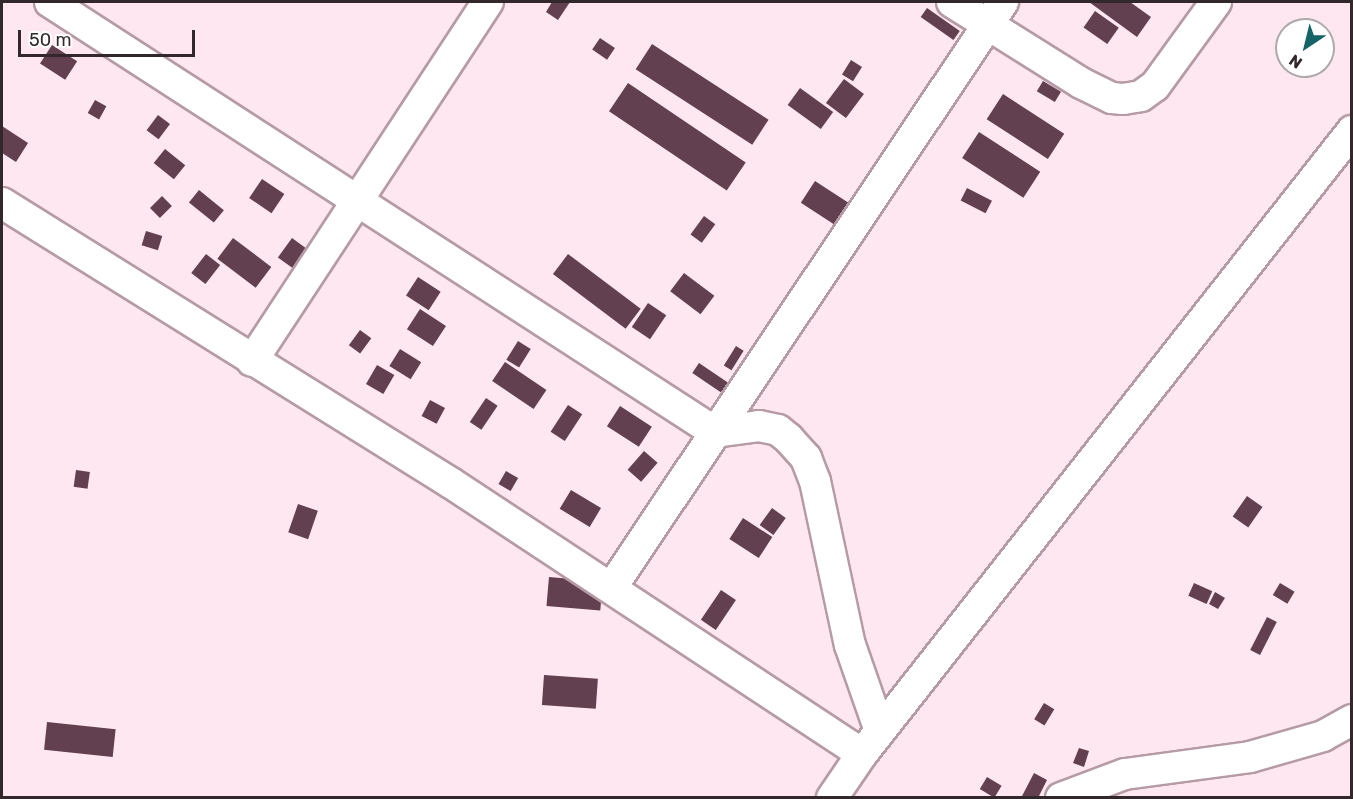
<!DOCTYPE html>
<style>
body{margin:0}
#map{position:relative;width:1353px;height:799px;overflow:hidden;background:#fee7f0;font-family:Rubik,sans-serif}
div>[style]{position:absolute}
.building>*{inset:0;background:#62404f;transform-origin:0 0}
.roads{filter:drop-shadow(2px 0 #b69ba6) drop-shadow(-2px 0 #b69ba6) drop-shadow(0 2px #b69ba6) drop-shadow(0 -2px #b69ba6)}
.minor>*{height:30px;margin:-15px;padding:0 15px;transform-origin:15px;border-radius:15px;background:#fff}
span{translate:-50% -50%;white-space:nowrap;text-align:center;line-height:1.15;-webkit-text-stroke:6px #fff;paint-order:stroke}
.frame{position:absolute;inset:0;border:3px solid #32282c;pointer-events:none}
.north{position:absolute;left:1275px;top:18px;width:60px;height:60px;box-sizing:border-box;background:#fff;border:2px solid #ada9ab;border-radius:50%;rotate:215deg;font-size:16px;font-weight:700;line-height:24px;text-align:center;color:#32282c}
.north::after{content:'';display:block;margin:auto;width:21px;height:27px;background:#156467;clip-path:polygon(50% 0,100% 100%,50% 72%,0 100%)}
.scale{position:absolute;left:18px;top:30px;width:177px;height:27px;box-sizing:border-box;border:3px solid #32282c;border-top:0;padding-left:8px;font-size:18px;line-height:21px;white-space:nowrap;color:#32282c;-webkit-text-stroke:4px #fff;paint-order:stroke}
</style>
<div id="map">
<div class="building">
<i style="clip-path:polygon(552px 2px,570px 2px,558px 20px,546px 12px)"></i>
<i style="clip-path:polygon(1089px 2px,1130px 2px,1151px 17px,1137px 37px)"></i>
<i style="left:927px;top:8px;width:40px;height:11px;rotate:35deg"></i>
<i style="left:1095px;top:11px;width:29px;height:20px;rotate:35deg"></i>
<i style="left:600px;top:38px;width:18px;height:14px;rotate:34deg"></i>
<i style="left:652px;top:44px;width:139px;height:30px;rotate:33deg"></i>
<i style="left:52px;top:45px;width:30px;height:22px;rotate:33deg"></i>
<i style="left:851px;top:60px;width:13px;height:17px;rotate:32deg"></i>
<i style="left:844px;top:79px;width:25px;height:30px;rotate:37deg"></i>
<i style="left:1043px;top:81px;width:21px;height:12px;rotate:31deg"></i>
<i style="left:628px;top:83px;width:142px;height:34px;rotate:34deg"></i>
<i style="left:800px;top:88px;width:41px;height:21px;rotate:36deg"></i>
<i style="left:1003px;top:94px;width:73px;height:30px;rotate:33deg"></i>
<i style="left:95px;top:100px;width:13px;height:15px;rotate:29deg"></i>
<i style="left:158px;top:115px;width:15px;height:19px;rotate:37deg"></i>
<i style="clip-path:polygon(2px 126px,28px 143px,16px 162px,2px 153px)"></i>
<i style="left:979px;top:132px;width:73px;height:31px;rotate:33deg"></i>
<i style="left:165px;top:149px;width:26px;height:18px;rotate:39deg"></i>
<i style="left:262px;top:179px;width:27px;height:23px;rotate:34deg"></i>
<i style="left:815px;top:181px;width:44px;height:26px;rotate:33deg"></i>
<i style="left:967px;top:188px;width:28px;height:14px;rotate:27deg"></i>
<i style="left:199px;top:190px;width:32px;height:16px;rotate:39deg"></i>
<i style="left:162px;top:196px;width:14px;height:17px;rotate:45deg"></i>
<i style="left:704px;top:216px;width:14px;height:23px;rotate:36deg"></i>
<i style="left:146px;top:231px;width:17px;height:15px;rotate:17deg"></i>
<i style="left:233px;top:238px;width:48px;height:26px;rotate:37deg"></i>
<i style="left:292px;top:238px;width:19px;height:24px;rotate:36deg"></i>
<i style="left:206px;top:254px;width:18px;height:24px;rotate:38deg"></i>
<i style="left:568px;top:254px;width:91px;height:25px;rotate:37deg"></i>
<i style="left:684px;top:273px;width:38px;height:23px;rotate:37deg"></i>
<i style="left:418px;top:277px;width:27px;height:22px;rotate:33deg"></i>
<i style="left:648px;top:303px;width:22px;height:29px;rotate:34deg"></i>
<i style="left:420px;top:309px;width:31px;height:24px;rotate:33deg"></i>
<i style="left:360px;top:330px;width:14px;height:19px;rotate:36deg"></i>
<i style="left:518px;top:341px;width:15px;height:22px;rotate:32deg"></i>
<i style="left:736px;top:346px;width:9px;height:23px;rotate:32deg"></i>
<i style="left:400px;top:349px;width:25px;height:20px;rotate:32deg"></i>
<i style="left:505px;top:362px;width:50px;height:23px;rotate:34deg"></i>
<i style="left:699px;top:363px;width:41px;height:12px;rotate:34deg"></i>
<i style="left:377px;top:365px;width:20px;height:22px;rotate:30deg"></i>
<i style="left:486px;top:398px;width:14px;height:29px;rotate:34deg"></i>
<i style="left:430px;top:400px;width:17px;height:18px;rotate:28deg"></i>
<i style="left:568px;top:405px;width:17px;height:32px;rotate:33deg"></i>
<i style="left:620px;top:406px;width:38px;height:24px;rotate:33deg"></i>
<i style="left:644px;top:451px;width:18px;height:25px;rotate:41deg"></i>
<i style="left:76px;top:470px;width:14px;height:17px;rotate:8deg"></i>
<i style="left:506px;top:471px;width:14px;height:15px;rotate:30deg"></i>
<i style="left:571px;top:490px;width:35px;height:22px;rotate:31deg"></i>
<i style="left:1247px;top:496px;width:19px;height:25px;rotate:35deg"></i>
<i style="left:298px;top:504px;width:21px;height:30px;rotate:19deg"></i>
<i style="left:772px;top:508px;width:17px;height:21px;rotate:36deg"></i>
<i style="left:743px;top:518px;width:35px;height:25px;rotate:33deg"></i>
<i style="left:549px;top:577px;width:54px;height:29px;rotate:5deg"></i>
<i style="left:1194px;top:583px;width:20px;height:14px;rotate:24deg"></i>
<i style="left:1280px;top:583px;width:17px;height:14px;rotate:31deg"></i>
<i style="left:721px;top:590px;width:18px;height:36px;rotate:34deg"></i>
<i style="clip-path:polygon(1215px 592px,1225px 598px,1218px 609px,1209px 604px)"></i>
<i style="left:1267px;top:617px;width:11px;height:37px;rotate:27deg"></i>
<i style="left:544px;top:675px;width:54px;height:30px;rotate:4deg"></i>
<i style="left:1044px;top:703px;width:12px;height:19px;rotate:31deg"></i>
<i style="left:47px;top:722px;width:69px;height:28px;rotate:6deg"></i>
<i style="clip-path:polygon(1079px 748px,1089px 751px,1084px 767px,1073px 763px)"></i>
<i style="clip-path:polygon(1034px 773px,1047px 780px,1038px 798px,1021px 798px)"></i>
<i style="left:987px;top:777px;width:17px;height:14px;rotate:31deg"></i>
</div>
<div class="roads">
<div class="minor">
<i style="left:50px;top:2px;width:792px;rotate:32.89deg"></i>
<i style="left:715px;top:432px;width:44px;rotate:-7.8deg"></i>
<i style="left:759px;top:426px;width:19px;rotate:12deg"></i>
<i style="left:778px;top:430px;width:13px;rotate:39deg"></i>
<i style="left:788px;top:438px;width:27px;rotate:48deg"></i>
<i style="left:806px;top:458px;width:25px;rotate:69deg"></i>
<i style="left:815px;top:481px;width:168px;rotate:78deg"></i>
<i style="left:850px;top:645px;width:91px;rotate:70.8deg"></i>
<i style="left:952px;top:2px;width:152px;rotate:32.1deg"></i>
<i style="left:1081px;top:83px;width:34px;rotate:26deg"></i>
<i style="left:1112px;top:98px;width:11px;rotate:5deg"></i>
<i style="left:1123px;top:99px;width:18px;rotate:-9deg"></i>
<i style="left:1141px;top:96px;width:17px;rotate:-36deg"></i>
<i style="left:1155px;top:86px;width:104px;rotate:-54deg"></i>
<i style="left:2px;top:203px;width:529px;rotate:31.95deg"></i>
<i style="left:451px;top:483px;width:492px;rotate:33.4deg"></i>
<i style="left:252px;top:361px;width:430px;rotate:-56.7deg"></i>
<i style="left:612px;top:587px;width:704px;rotate:-56.24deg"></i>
<i style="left:832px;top:798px;width:53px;rotate:-55.7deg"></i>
<i style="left:862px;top:754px;width:793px;rotate:-51.81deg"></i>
<i style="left:1061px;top:798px;width:68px;rotate:-20.6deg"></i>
<i style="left:1125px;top:774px;width:126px;rotate:-7.7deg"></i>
<i style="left:1250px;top:757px;width:76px;rotate:-16deg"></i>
<i style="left:1323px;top:736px;width:33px;rotate:-29deg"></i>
</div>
</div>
<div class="frame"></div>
<div class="north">N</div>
<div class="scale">50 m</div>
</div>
